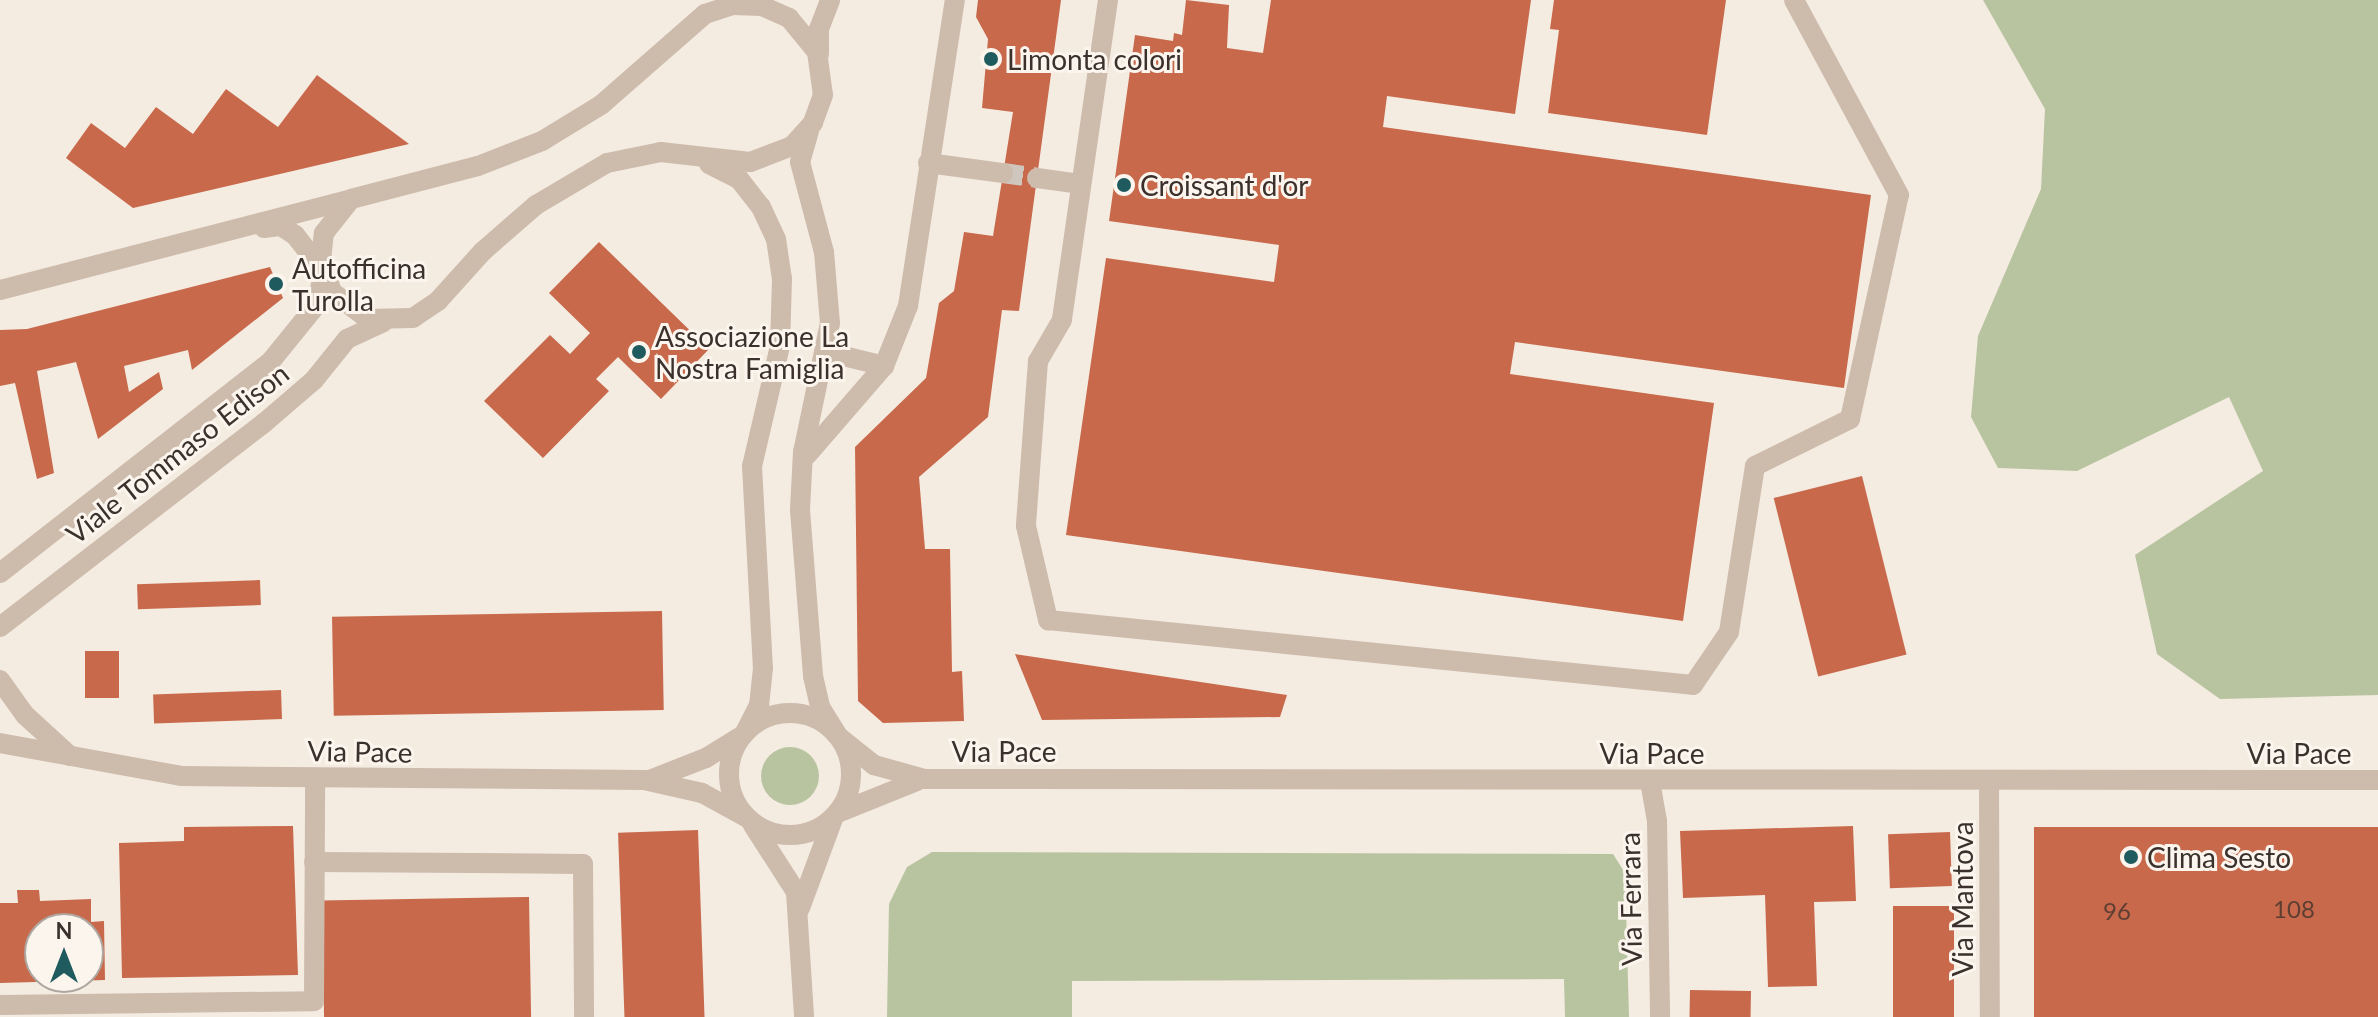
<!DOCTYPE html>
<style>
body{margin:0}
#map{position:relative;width:2378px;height:1017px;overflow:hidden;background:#f4ebe1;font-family:Lato,sans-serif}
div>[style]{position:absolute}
.green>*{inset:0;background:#b8c4a0}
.round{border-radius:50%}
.building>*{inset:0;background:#c8694b;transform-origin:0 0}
.minor-tunnel>*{height:20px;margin-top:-10px;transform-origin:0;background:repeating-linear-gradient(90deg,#cfc6bd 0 20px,transparent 0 30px)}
.minor>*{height:20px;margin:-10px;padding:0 10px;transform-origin:10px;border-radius:10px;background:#cdbbac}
.minor>.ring{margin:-10px;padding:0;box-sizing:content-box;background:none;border:20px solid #cdbbac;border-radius:50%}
.dots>*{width:22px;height:22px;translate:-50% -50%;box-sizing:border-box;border:4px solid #fbf5ee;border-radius:50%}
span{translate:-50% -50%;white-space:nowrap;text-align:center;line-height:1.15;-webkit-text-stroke:6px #fbf5ee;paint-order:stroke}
.number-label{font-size:24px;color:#5e3e33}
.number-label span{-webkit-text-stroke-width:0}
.poi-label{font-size:28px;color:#3b302b}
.left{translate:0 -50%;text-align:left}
.street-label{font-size:28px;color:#3b302b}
.north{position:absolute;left:24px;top:913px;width:80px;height:80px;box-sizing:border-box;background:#fbf5ee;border:2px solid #aea6a0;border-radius:50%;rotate:0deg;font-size:22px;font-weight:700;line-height:32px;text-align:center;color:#3b302b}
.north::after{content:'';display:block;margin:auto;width:28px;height:36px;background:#1f5a5e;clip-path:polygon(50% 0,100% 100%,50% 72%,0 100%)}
</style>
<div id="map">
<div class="green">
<i style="clip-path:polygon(1983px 0,2378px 0,2378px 695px,2220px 699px,2157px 654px,2135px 555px,2263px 471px,2229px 397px,2077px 471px,1998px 468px,1971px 417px,1978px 336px,2041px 189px,2045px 109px)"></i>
<i class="round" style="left:761px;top:747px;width:58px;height:58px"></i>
<i style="clip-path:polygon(932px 852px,1613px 854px,1625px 873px,1629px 1017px,1565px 1017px,1564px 979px,1072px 981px,1072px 1017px,887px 1017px,889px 904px,907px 867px)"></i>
</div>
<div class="building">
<i style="clip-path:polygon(978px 0,1061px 0,1019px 311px,1002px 310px,988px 417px,919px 477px,925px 549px,950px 549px,952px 672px,962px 671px,964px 721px,883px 723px,858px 701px,855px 447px,926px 378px,939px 303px,954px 291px,964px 232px,993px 236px,1013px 112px,982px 108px,988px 39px,976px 17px)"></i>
<i style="clip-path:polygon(1186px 0,1229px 5px,1227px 48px,1263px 53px,1271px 0,1531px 0,1515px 114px,1387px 96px,1383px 127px,1871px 195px,1844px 388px,1515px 342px,1510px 374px,1714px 403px,1683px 621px,1066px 535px,1106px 258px,1274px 282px,1279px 245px,1109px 221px,1135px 35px,1173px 41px,1174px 33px,1182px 35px)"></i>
<i style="clip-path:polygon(1554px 0,1726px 0,1707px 135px,1548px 113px,1559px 30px,1550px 29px)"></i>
<i style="clip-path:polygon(317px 75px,409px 144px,133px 208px,66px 158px,91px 123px,125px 148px,156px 107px,193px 134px,226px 89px,278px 127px)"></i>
<i style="clip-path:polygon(599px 242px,709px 349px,661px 399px,618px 357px,596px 379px,609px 391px,543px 458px,484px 401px,550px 335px,570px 354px,590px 333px,549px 293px)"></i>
<i style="clip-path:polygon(270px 267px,283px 298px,192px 370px,188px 350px,124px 366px,129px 392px,159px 372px,163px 389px,98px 439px,76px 362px,37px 371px,54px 473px,37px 479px,15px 383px,0 386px,0 330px,27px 329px)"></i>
<i style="left:1862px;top:476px;width:184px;height:91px;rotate:76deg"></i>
<i style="left:260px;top:580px;width:25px;height:123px;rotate:88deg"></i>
<i style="left:662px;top:611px;width:99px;height:330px;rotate:89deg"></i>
<i style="left:85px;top:651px;width:34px;height:47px"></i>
<i style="clip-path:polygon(1015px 654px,1287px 695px,1280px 717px,1042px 720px)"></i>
<i style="left:281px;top:690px;width:29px;height:128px;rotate:88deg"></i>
<i style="clip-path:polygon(293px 826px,298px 975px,122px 978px,119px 843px,184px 841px,184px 827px)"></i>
<i style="clip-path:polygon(1853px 826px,1856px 901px,1814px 902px,1817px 986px,1768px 987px,1765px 895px,1683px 898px,1680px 831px)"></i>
<i style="left:2034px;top:827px;width:344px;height:190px"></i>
<i style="left:698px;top:830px;width:187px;height:80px;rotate:88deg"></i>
<i style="left:1950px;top:832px;width:54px;height:62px;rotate:88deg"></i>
<i style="clip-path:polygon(evenodd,17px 890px,39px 890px,40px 901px,91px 899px,91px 922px,104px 921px,105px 980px,0 983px,0 903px,18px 903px,17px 890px,40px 929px,88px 929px,88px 977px,40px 977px,40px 929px)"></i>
<i style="left:529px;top:897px;width:120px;height:207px;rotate:89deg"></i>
<i style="left:1893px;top:906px;width:61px;height:111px"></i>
<i style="left:1690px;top:990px;width:61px;height:27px;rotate:1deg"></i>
</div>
<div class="minor-tunnel">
<i style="left:1003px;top:173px;width:34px;rotate:8deg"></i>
</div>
<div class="minor">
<i style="left:1108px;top:0;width:323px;rotate:98.2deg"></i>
<i style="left:1062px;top:320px;width:48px;rotate:120.3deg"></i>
<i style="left:1038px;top:361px;width:165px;rotate:94.2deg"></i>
<i style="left:1026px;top:526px;width:97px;rotate:76.8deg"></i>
<i style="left:1048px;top:620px;width:648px;rotate:5.75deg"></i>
<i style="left:1693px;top:685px;width:64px;rotate:-55.8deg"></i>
<i style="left:1729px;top:632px;width:168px;rotate:-81.1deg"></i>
<i style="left:1755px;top:466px;width:106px;rotate:-26.3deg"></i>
<i style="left:1850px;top:419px;width:229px;rotate:-77.7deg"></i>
<i style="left:1899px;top:195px;width:221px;rotate:-118.3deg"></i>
<i style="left:733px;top:5px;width:29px;rotate:2deg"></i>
<i style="left:762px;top:6px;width:30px;rotate:24deg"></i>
<i style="left:789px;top:18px;width:44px;rotate:50.5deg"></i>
<i style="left:817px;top:52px;width:43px;rotate:82.1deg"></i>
<i style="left:823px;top:95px;width:30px;rotate:110deg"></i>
<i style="left:813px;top:123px;width:31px;rotate:132deg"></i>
<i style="left:792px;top:146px;width:45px;rotate:159.1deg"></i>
<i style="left:750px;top:162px;width:90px;rotate:-173.6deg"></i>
<i style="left:661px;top:152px;width:55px;rotate:168.5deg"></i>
<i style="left:607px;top:163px;width:82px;rotate:149.4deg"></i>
<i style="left:536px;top:205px;width:70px;rotate:139deg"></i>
<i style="left:483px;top:251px;width:67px;rotate:132deg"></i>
<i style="left:438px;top:301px;width:30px;rotate:146deg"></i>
<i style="left:413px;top:318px;width:45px;rotate:178.7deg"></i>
<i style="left:368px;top:319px;width:45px;rotate:-143.1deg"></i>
<i style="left:332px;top:292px;width:34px;rotate:-109deg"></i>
<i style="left:321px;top:260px;width:27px;rotate:-84deg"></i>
<i style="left:324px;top:233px;width:43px;rotate:-51.5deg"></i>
<i style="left:351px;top:199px;width:131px;rotate:-14.6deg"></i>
<i style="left:478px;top:166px;width:69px;rotate:-21.3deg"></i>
<i style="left:542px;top:141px;width:69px;rotate:-31.4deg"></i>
<i style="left:601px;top:105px;width:138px;rotate:-41.2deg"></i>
<i style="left:705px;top:14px;width:29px;rotate:-18deg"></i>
<i style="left:819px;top:54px;width:25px;rotate:-90deg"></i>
<i style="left:819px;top:29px;width:31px;rotate:-69deg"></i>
<i style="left:809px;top:131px;width:32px;rotate:106deg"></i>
<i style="left:800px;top:162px;width:93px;rotate:75.1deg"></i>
<i style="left:824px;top:252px;width:71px;rotate:85.2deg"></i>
<i style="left:830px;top:323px;width:132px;rotate:101.8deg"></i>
<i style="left:803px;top:452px;width:58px;rotate:93deg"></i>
<i style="left:800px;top:510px;width:167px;rotate:85.5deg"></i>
<i style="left:813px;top:676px;width:32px;rotate:77deg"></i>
<i style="left:820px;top:707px;width:31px;rotate:58deg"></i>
<i style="left:928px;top:163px;width:76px;rotate:7.6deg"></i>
<i style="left:709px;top:164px;width:34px;rotate:27deg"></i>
<i style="left:739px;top:179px;width:36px;rotate:52deg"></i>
<i style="left:761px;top:207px;width:35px;rotate:65deg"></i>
<i style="left:776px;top:239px;width:40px;rotate:81.5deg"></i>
<i style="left:782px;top:279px;width:67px;rotate:91.7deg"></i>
<i style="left:780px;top:346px;width:123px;rotate:103.1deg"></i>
<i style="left:752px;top:466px;width:202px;rotate:86.9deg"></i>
<i style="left:763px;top:668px;width:37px;rotate:96deg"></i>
<i style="left:759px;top:705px;width:30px;rotate:117deg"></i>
<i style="left:1037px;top:178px;width:43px;rotate:7.9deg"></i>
<i style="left:264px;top:228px;width:17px;rotate:-7deg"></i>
<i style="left:281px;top:226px;width:17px;rotate:33deg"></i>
<i style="left:295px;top:235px;width:46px;rotate:52.1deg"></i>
<i style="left:0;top:290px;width:358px;rotate:-14.5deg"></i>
<i style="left:827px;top:352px;width:59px;rotate:13.8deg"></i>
<i style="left:807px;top:455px;width:118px;rotate:-49.1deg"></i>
<i style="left:884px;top:366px;width:65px;rotate:-68.2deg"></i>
<i style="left:908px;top:306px;width:310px;rotate:-81.3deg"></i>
<i style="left:0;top:573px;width:344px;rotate:-38deg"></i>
<i style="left:271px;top:361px;width:75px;rotate:-51deg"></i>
<i style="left:318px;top:303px;width:32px;rotate:-81deg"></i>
<i style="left:0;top:627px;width:334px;rotate:-37.7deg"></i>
<i style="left:264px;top:423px;width:66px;rotate:-40.7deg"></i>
<i style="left:314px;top:380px;width:53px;rotate:-51.2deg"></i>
<i style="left:347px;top:339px;width:40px;rotate:-25deg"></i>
<i style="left:0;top:680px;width:43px;rotate:54.5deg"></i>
<i style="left:25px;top:715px;width:61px;rotate:42.3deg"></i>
<i class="ring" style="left:729px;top:713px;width:102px;height:102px"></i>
<i style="left:839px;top:737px;width:45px;rotate:38.7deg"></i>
<i style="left:874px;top:765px;width:53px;rotate:15.4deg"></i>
<i style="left:925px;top:779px;width:1453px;rotate:0.04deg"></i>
<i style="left:0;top:743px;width:184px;rotate:10.3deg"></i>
<i style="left:181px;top:776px;width:463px;rotate:0.5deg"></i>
<i style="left:644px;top:780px;width:59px;rotate:12.6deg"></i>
<i style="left:702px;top:793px;width:50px;rotate:28.6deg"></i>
<i style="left:652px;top:779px;width:58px;rotate:-21.3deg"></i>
<i style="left:706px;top:758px;width:38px;rotate:-32deg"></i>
<i style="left:1650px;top:781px;width:41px;rotate:80.1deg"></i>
<i style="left:1657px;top:821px;width:196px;rotate:89.1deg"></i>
<i style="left:1989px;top:782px;width:235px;rotate:89.8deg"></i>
<i style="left:840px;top:812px;width:83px;rotate:-21.9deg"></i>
<i style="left:753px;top:825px;width:80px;rotate:57.3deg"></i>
<i style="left:796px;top:892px;width:125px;rotate:86.3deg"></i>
<i style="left:314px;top:862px;width:269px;rotate:0.4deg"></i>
<i style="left:583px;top:864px;width:153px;rotate:89.6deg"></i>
<i style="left:800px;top:908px;width:95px;rotate:-69.7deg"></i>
<i style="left:0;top:1005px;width:314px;rotate:-0.7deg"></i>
<i style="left:314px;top:1001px;width:222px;rotate:-89.7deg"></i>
</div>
<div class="dots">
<i style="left:991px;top:59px;background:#1f5a5e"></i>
<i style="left:1124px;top:185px;background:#1f5a5e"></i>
<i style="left:276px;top:284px;background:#1f5a5e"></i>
<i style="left:639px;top:352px;background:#1f5a5e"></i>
<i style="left:2131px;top:857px;background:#1f5a5e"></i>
</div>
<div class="number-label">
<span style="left:2294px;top:909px">108</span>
<span style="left:2117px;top:911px">96</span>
</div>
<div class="poi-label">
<span class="left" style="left:1007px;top:59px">Limonta colori</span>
<span class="left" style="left:1140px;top:185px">Croissant d'or</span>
<span class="left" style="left:292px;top:284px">Autofficina<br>Turolla</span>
<span class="left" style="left:655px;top:352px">Associazione La<br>Nostra Famiglia</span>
<span class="left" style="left:2147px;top:857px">Clima Sesto</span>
</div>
<div class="street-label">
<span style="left:177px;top:453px;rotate:-38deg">Viale Tommaso Edison</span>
<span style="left:360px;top:751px;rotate:1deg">Via Pace</span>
<span style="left:1004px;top:751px">Via Pace</span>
<span style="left:1652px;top:753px">Via Pace</span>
<span style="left:2299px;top:753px">Via Pace</span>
<span style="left:1630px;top:899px;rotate:-91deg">Via Ferrara</span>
<span style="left:1962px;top:899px;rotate:-90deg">Via Mantova</span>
</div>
<div class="north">N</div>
</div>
